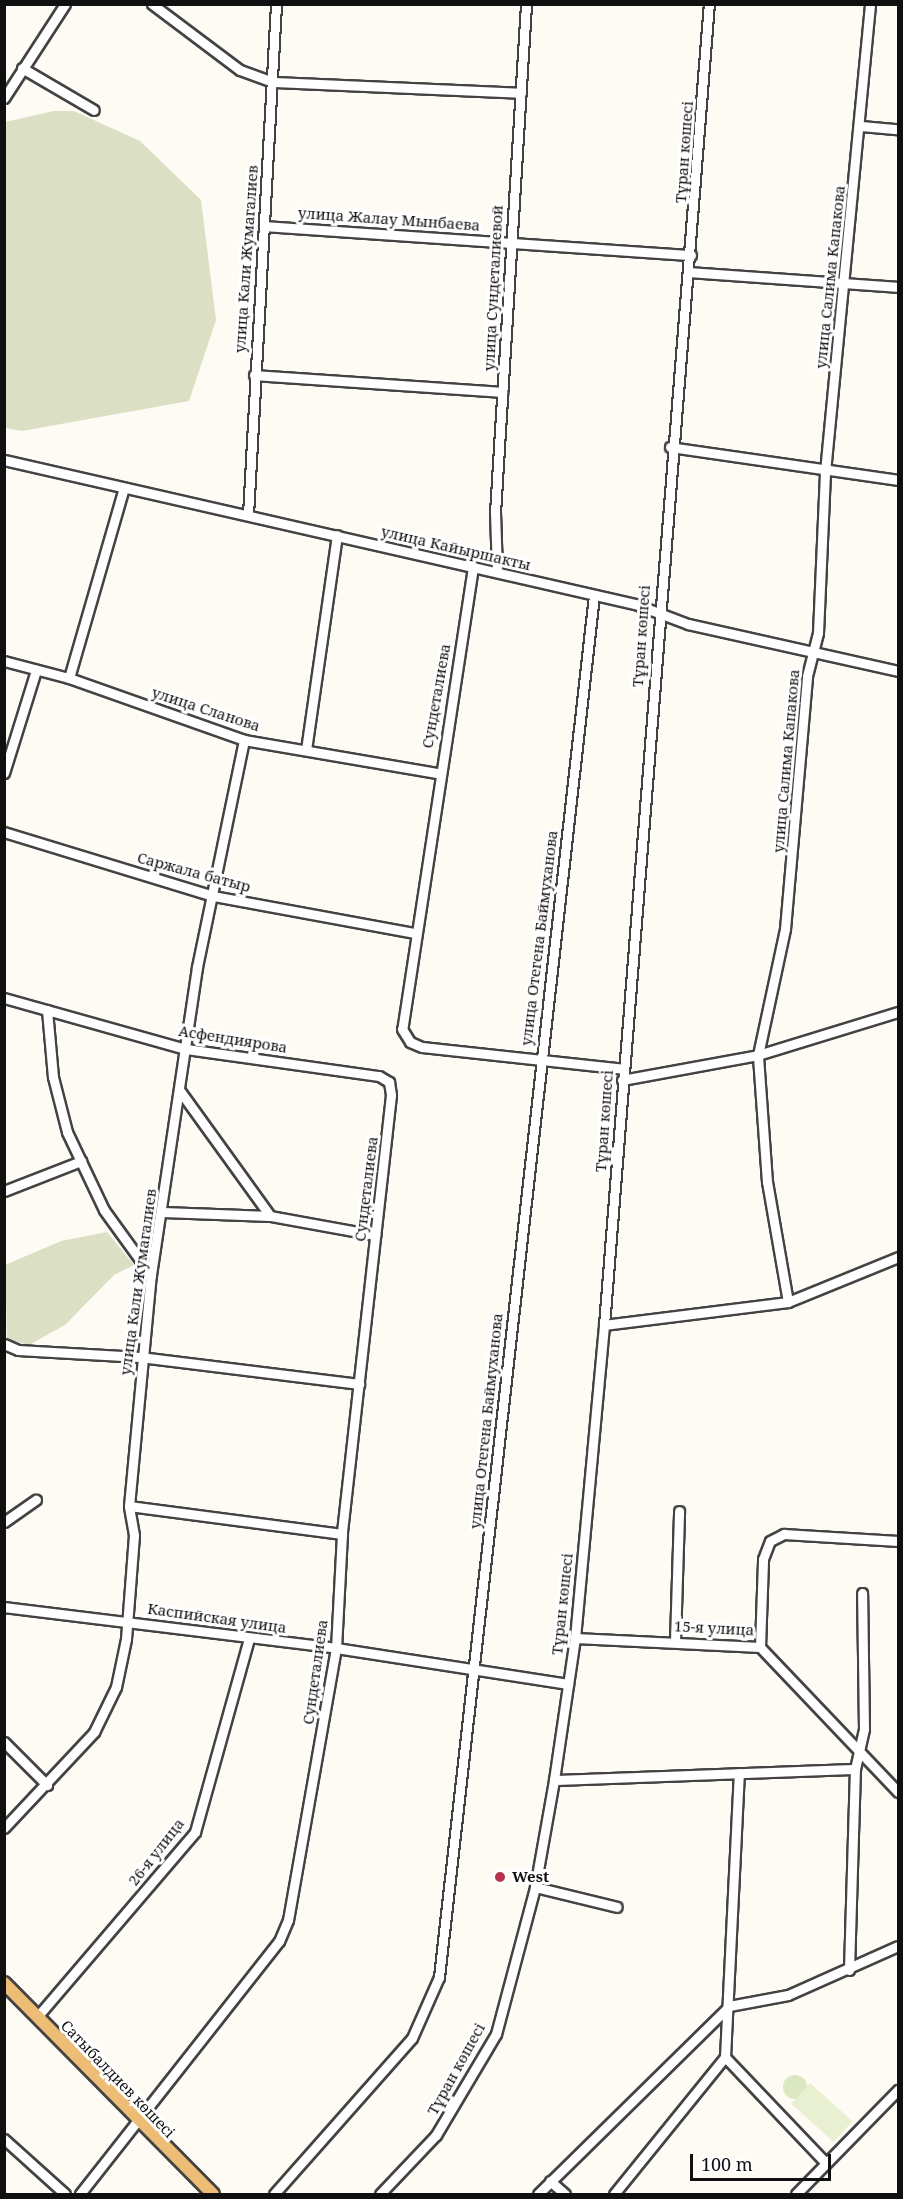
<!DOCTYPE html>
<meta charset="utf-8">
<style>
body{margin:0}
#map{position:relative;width:903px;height:2199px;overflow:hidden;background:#fefbf4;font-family:"Noto Serif",serif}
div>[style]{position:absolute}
.green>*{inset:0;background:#dae7c0}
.round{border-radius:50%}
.cemetery>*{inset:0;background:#dbe0c5}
.pitch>*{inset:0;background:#e9efd1;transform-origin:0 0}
.roads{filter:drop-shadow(2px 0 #434343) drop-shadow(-2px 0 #434343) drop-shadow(0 2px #434343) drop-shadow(0 -2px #434343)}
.minor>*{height:9px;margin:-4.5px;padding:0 4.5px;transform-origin:4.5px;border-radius:4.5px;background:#fff}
.major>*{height:12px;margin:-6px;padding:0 6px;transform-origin:6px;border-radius:6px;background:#edbd75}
.dots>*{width:16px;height:16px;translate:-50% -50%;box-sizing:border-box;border:3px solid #fff;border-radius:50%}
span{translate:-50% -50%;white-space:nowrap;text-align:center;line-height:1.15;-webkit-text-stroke:6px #fff;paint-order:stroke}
.street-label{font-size:15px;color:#101010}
.poi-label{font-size:15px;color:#101010;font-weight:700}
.left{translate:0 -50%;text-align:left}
.frame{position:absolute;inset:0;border:6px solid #101010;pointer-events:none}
.scale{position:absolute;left:690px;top:2154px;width:141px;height:27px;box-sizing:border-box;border:3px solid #101010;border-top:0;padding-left:8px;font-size:18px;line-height:21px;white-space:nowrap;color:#101010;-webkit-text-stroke:4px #fff;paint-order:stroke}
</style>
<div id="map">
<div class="green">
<i class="round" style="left:783px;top:2075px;width:24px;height:24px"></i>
</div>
<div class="cemetery">
<i style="clip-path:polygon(54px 111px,74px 111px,140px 141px,201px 200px,216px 320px,189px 401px,22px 431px,5px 428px,5px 122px)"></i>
<i style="clip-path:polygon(107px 1232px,134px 1265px,114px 1275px,65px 1325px,29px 1345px,7px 1339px,5px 1265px,61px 1241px)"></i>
</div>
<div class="pitch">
<i style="left:810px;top:2083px;width:57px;height:28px;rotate:42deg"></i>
</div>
<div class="roads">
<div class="minor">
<i style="left:152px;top:4px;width:110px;rotate:36.9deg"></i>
<i style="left:240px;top:70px;width:35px;rotate:20deg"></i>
<i style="left:273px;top:82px;width:248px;rotate:2.5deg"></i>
<i style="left:22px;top:68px;width:83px;rotate:30.3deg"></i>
<i style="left:4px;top:98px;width:112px;rotate:-57deg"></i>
<i style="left:860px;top:126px;width:38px;rotate:5deg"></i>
<i style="left:264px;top:226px;width:428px;rotate:3.9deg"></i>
<i style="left:689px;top:272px;width:210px;rotate:4.1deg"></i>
<i style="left:254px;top:375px;width:249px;rotate:3.9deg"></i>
<i style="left:670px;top:447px;width:230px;rotate:8.2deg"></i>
<i style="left:4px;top:460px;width:647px;rotate:12.86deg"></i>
<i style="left:635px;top:604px;width:57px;rotate:20.7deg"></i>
<i style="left:688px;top:624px;width:215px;rotate:12.6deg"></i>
<i style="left:248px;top:515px;width:512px;rotate:-86.86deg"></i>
<i style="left:473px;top:567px;width:467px;rotate:98.7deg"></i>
<i style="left:402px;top:1029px;width:15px;rotate:58deg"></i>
<i style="left:410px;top:1042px;width:13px;rotate:23deg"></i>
<i style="left:422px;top:1047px;width:202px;rotate:6.2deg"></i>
<i style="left:497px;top:572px;width:59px;rotate:-91.9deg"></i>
<i style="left:495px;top:513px;width:510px;rotate:-86.51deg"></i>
<i style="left:4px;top:661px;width:67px;rotate:14.7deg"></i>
<i style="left:69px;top:678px;width:186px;rotate:19.5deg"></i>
<i style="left:244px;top:740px;width:197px;rotate:9.7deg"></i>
<i style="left:69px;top:678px;width:198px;rotate:-73.9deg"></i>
<i style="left:306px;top:750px;width:217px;rotate:-81.8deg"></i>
<i style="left:4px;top:773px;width:108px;rotate:-72.7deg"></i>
<i style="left:4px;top:832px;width:219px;rotate:17deg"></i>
<i style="left:213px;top:896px;width:205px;rotate:10.4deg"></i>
<i style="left:4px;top:998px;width:189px;rotate:15.7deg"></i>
<i style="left:186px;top:1049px;width:195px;rotate:8deg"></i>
<i style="left:379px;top:1076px;width:12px;rotate:31deg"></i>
<i style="left:389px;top:1082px;width:13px;rotate:81deg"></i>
<i style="left:391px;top:1095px;width:442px;rotate:96.4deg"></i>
<i style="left:342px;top:1534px;width:114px;rotate:93deg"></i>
<i style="left:336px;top:1648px;width:276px;rotate:100deg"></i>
<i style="left:288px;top:1920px;width:23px;rotate:113deg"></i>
<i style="left:279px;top:1941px;width:322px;rotate:128.2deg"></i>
<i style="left:47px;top:1010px;width:67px;rotate:84.9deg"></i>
<i style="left:53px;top:1077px;width:57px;rotate:75.7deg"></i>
<i style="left:67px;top:1132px;width:86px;rotate:64.6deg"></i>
<i style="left:104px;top:1210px;width:80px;rotate:54.1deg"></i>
<i style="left:622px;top:1080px;width:138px;rotate:-10.4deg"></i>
<i style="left:758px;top:1055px;width:146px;rotate:-17.1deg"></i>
<i style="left:180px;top:1091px;width:154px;rotate:54.2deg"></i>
<i style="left:4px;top:1191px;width:83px;rotate:-21.3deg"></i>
<i style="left:163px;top:1212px;width:107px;rotate:2.1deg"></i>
<i style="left:270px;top:1216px;width:107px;rotate:10.3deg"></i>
<i style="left:788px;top:1302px;width:122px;rotate:-99.9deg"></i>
<i style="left:767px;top:1182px;width:127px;rotate:-94.1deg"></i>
<i style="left:758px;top:1055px;width:129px;rotate:-77.9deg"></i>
<i style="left:785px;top:929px;width:254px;rotate:-85deg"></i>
<i style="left:807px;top:676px;width:44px;rotate:-75.7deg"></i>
<i style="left:818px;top:633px;width:161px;rotate:-87.5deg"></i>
<i style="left:825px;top:472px;width:470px;rotate:-84.5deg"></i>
<i style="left:604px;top:1325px;width:185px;rotate:-7.1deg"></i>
<i style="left:788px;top:1302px;width:119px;rotate:-22.2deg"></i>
<i style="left:4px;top:1344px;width:15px;rotate:23deg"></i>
<i style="left:18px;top:1350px;width:122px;rotate:3.3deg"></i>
<i style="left:140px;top:1357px;width:221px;rotate:7deg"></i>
<i style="left:129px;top:1506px;width:215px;rotate:7.5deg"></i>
<i style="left:4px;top:1522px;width:39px;rotate:-35deg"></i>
<i style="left:4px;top:1607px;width:335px;rotate:7deg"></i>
<i style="left:336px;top:1648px;width:235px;rotate:8.8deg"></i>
<i style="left:575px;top:1638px;width:185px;rotate:2.8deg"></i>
<i style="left:760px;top:1647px;width:88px;rotate:-88deg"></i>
<i style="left:763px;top:1559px;width:19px;rotate:-69deg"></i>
<i style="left:770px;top:1541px;width:16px;rotate:-27deg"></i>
<i style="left:784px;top:1534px;width:114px;rotate:3.5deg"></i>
<i style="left:675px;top:1641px;width:130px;rotate:-88.2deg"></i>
<i style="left:760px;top:1647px;width:200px;rotate:46.4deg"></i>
<i style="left:4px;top:1742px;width:61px;rotate:45deg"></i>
<i style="left:554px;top:1780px;width:301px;rotate:-2.1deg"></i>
<i style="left:4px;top:1828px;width:132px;rotate:-46.8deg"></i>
<i style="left:94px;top:1732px;width:50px;rotate:-63.9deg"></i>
<i style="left:116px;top:1687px;width:49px;rotate:-78.2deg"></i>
<i style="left:126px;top:1639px;width:104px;rotate:-85.6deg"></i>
<i style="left:134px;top:1535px;width:29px;rotate:-100deg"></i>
<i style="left:129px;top:1506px;width:232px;rotate:-84.6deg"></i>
<i style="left:151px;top:1275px;width:311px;rotate:-81.5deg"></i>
<i style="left:197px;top:967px;width:232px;rotate:-78.3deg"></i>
<i style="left:535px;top:1887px;width:84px;rotate:13.7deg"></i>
<i style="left:849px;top:1970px;width:201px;rotate:-88.3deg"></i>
<i style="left:855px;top:1769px;width:41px;rotate:-77.3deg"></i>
<i style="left:864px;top:1729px;width:136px;rotate:-90.8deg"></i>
<i style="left:729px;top:2006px;width:60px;rotate:-10.6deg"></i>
<i style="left:788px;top:1995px;width:120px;rotate:-24deg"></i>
<i style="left:37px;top:2017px;width:243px;rotate:-49.5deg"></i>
<i style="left:195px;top:1832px;width:201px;rotate:-74.4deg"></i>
<i style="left:725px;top:2057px;width:144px;rotate:46.4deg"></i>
<i style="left:4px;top:2139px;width:82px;rotate:42deg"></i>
<i style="left:550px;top:2181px;width:20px;rotate:41deg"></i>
<i style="left:274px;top:2194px;width:208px;rotate:-48.5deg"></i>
<i style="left:412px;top:2038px;width:67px;rotate:-66.1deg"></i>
<i style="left:439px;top:1977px;width:1391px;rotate:-83.6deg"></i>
<i style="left:380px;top:2194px;width:81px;rotate:-46.5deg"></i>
<i style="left:436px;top:2135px;width:117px;rotate:-59.3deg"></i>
<i style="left:496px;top:2034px;width:152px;rotate:-75.1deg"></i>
<i style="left:535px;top:1887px;width:109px;rotate:-79.9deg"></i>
<i style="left:554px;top:1780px;width:144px;rotate:-81.6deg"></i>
<i style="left:575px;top:1638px;width:314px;rotate:-84.7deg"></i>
<i style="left:604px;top:1325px;width:1325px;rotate:-85.46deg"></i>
<i style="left:538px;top:2194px;width:268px;rotate:-44.5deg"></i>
<i style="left:614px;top:2194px;width:176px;rotate:-51deg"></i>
<i style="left:725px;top:2057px;width:284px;rotate:-87.2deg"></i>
<i style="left:796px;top:2194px;width:146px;rotate:-45.6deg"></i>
</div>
<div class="major">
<i style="left:4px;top:1983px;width:297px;rotate:45.3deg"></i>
</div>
</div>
<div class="dots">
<i style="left:500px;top:1877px;background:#b6334d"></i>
</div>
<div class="street-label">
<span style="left:684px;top:152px;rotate:-86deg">Тұран көшесі</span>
<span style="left:389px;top:219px;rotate:4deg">улица Жалау Мынбаева</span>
<span style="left:246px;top:259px;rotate:-86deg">улица Кали Жумагалиев</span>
<span style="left:830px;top:277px;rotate:-84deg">улица Салима Капакова</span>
<span style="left:493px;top:288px;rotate:-87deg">улица Сундеталиевой</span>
<span style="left:456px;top:548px;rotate:13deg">улица Кайыршакты</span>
<span style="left:641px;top:636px;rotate:-86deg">Тұран көшесі</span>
<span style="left:436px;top:696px;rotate:-80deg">Сундеталиева</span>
<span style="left:206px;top:709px;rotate:18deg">улица Сланова</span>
<span style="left:786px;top:761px;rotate:-85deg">улица Салима Капакова</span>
<span style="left:194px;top:872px;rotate:15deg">Саржала батыр</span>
<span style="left:539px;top:938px;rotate:-83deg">улица Отегена Баймуханова</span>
<span style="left:233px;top:1039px;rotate:9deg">Асфендиярова</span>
<span style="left:604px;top:1121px;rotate:-86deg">Тұран көшесі</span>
<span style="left:366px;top:1189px;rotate:-83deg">Сундеталиева</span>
<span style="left:138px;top:1282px;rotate:-82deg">улица Кали Жумагалиев</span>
<span style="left:486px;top:1421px;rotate:-84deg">улица Отегена Баймуханова</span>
<span style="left:562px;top:1604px;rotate:-84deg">Тұран көшесі</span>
<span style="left:217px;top:1618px;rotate:8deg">Каспийская улица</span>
<span style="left:714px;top:1628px;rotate:3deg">15-я улица</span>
<span style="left:315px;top:1672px;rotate:-82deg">Сундеталиева</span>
<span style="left:156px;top:1852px;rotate:-52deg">26-я улица</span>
<span style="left:456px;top:2069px;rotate:-61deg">Тұран көшесі</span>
<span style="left:118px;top:2079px;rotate:46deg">Сатыбалдиев көшесі</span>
</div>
<div class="poi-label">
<span class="left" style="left:512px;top:1877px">West</span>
</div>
<div class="frame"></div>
<div class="scale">100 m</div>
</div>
